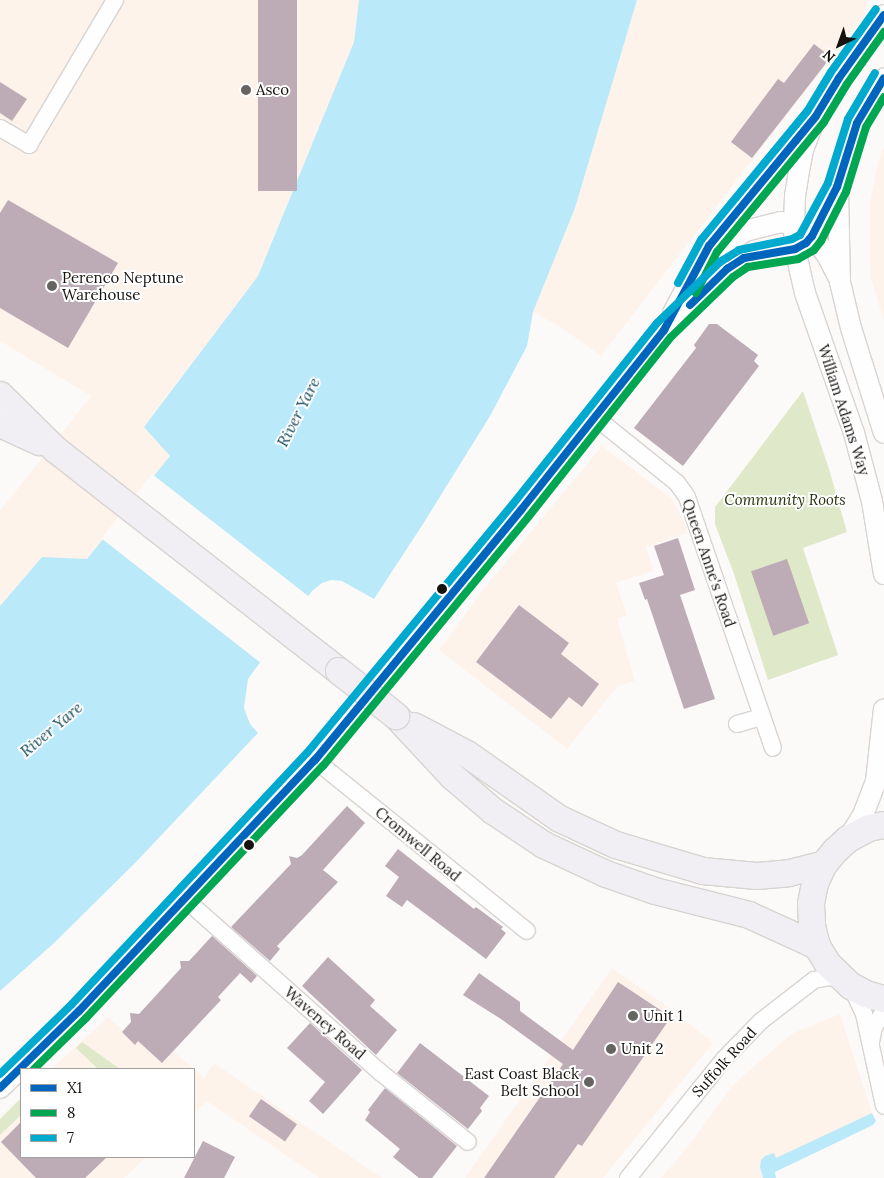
<!DOCTYPE html>
<style>
body{margin:0}
#map{position:relative;width:884px;height:1178px;overflow:hidden;background:#fcfaf9;font-family:Lora,serif}
div>[style]{position:absolute}
.built>*{inset:0;background:#fdf3eb}
.green>*{inset:0;background:#dfe8c8}
.water>*{inset:0;background:#bae9fa}
.pier>*{inset:0;background:#fcfaf9;transform-origin:0 0}
.building>*{inset:0;background:#bdacb6;transform-origin:0 0}
.roads{filter:drop-shadow(1px 0 #d7d4d1) drop-shadow(-1px 0 #d7d4d1) drop-shadow(0 1px #d7d4d1) drop-shadow(0 -1px #d7d4d1)}
.minor>*{height:16px;margin:-8px;padding:0 8px;transform-origin:8px;border-radius:8px;background:#fffefe}
.tertiary>*{height:20px;margin:-10px;padding:0 10px;transform-origin:10px;border-radius:10px;background:#fffefe}
.primary>*{height:26px;margin:-13px;padding:0 13px;transform-origin:13px;border-radius:13px;background:#f2eff4}
.bridges{filter:drop-shadow(1px 0 #d9d7d6) drop-shadow(-1px 0 #d9d7d6) drop-shadow(0 1px #d9d7d6) drop-shadow(0 -1px #d9d7d6)}
.primary-bridge>*{height:26px;margin:-13px;padding:0 13px;transform-origin:13px;border-radius:13px;background:#f2eff4}
.bus-1>*{height:8px;margin:-4px;padding:0 4px;transform-origin:4px;border-radius:4px;background:#0065bd}
.bus-2>*{height:8px;margin:-4px;padding:0 4px;transform-origin:4px;border-radius:4px;background:#00a651}
.bus-3>*{height:8px;margin:-4px;padding:0 4px;transform-origin:4px;border-radius:4px;background:#00a9ce}
.dots>*{width:14px;height:14px;translate:-50% -50%;box-sizing:border-box;border:2px solid #fff;border-radius:50%}
span{translate:-50% -50%;white-space:nowrap;text-align:center;line-height:1.15;-webkit-text-stroke:4px #fff;paint-order:stroke}
.poi-label{font-size:15px;color:#16120e}
.left{translate:0 -50%;text-align:left}
.right{translate:-100% -50%;text-align:right}
.street-label{font-size:15px;color:#16120e}
.park-label{font-size:15px;color:#28320a;font-style:italic}
.water-label{font-size:16px;color:#11495a;font-style:italic}
.legend{position:absolute;left:20px;top:1068px;width:175px;height:90px;box-sizing:border-box;background:#fff;border:1px solid #a2a09f;margin:0;padding:6px 9px;list-style:none;font-size:15px;color:#16120e}
.legend li{display:flex;align-items:center;gap:10px;height:25px}
.legend b{width:25px;border:1px solid #a2a09f}
.north{position:absolute;left:814px;top:20px;width:50px;height:50px;-webkit-text-stroke:4px #fff;paint-order:stroke;rotate:222deg;font-size:14px;font-weight:700;line-height:20px;text-align:center;color:#16120e}
.north::after{content:'';display:block;margin:auto;width:18px;height:22px;background:#16120e;clip-path:polygon(50% 0,100% 100%,50% 72%,0 100%)}
</style>
<div id="map">
<div class="built">
<i style="clip-path:polygon(0 0,359px 0,354px 42px,258px 276px,144px 426px,170px 456px,87px 559px,42px 557px,0 606px,0 511px,91px 396px,0 341px)"></i>
<i style="clip-path:polygon(637px 0,868px 0,864px 15px,601px 356px,562px 328px,533px 312px,575px 208px)"></i>
<i style="clip-path:polygon(884px 147px,884px 321px,871px 279px,870px 247px,870px 202px,878px 162px)"></i>
<i style="clip-path:polygon(602px 446px,672px 499px,683px 519px,688px 533px,646px 547px,653px 571px,616px 583px,627px 615px,617px 619px,635px 681px,618px 686px,567px 749px,439px 650px,483px 590px)"></i>
<i style="clip-path:polygon(612px 968px,675px 1012px,713px 1043px,603px 1178px,465px 1178px)"></i>
<i style="clip-path:polygon(840px 1014px,872px 1113px,760px 1167px,763px 1178px,661px 1178px,690px 1144px,728px 1091px,744px 1075px,791px 1034px)"></i>
<i style="clip-path:polygon(108px 1017px,123px 1030px,128px 1026px,165px 1060px,173px 1051px,194px 1069px,51px 1069px)"></i>
<i style="clip-path:polygon(214px 1063px,382px 1178px,319px 1178px,207px 1101px,194px 1113px,194px 1069px,204px 1078px)"></i>
<i style="clip-path:polygon(21px 1098px,21px 1157px,147px 1157px,124px 1178px,0 1178px,0 1119px)"></i>
</div>
<div class="green">
<i style="clip-path:polygon(803px 391px,829px 469px,847px 532px,803px 548px,838px 655px,768px 680px,734px 574px,715px 524px,715px 507px)"></i>
<i style="clip-path:polygon(82px 1042px,120px 1069px,98px 1069px,76px 1048px)"></i>
<i style="clip-path:polygon(21px 1098px,21px 1115px,0 1135px,0 1119px)"></i>
</div>
<div class="water">
<i style="clip-path:polygon(359px 0,637px 0,575px 208px,533px 312px,527px 346px,490px 416px,423px 524px,374px 599px,342px 581px,331px 580px,322px 583px,312px 591px,248px 679px,244px 708px,250px 724px,258px 733px,136px 862px,54px 943px,0 991px,0 606px,42px 557px,87px 559px,170px 456px,144px 427px,258px 276px,354px 42px)"></i>
<i style="clip-path:polygon(872px 1113px,876px 1121px,873px 1125px,775px 1172px,776px 1178px,763px 1178px,760px 1167px,761px 1160px,765px 1156px,774px 1153px,776px 1158px)"></i>
</div>
<div class="pier">
<i style="left:152px;top:474px;width:201px;height:82px;rotate:38deg"></i>
</div>
<div class="building">
<i style="left:258px;top:0;width:39px;height:191px"></i>
<i style="clip-path:polygon(814px 44px,831px 57px,752px 158px,731px 142px,778px 79px,784px 83px)"></i>
<i style="clip-path:polygon(0 82px,27px 99px,12px 121px,0 113px)"></i>
<i style="clip-path:polygon(8px 200px,118px 263px,68px 348px,0 308px,0 213px)"></i>
<i style="clip-path:polygon(709px 324px,717px 324px,758px 355px,754px 361px,759px 366px,683px 466px,634px 428px,696px 348px,694px 345px)"></i>
<i style="clip-path:polygon(678px 538px,695px 590px,680px 595px,715px 699px,684px 709px,647px 599px,645px 600px,639px 583px,664px 575px,654px 546px)"></i>
<i style="left:787px;top:559px;width:68px;height:38px;rotate:71deg"></i>
<i style="clip-path:polygon(519px 605px,569px 643px,561px 654px,599px 684px,582px 707px,569px 697px,551px 719px,476px 662px)"></i>
<i style="clip-path:polygon(347px 806px,365px 823px,323px 870px,338px 882px,277px 946px,280px 949px,270px 961px,231px 927px,291px 864px,289px 856px,297px 858px,302px 855px)"></i>
<i style="clip-path:polygon(398px 849px,474px 909px,476px 907px,503px 927px,501px 929px,506px 933px,486px 959px,407px 900px,402px 907px,386px 896px,399px 877px,385px 866px)"></i>
<i style="clip-path:polygon(212px 936px,257px 976px,251px 983px,240px 973px,218px 997px,221px 1000px,162px 1063px,138px 1041px,135px 1045px,122px 1032px,131px 1022px,130px 1013px,139px 1014px,181px 968px,180px 961px,189px 961px)"></i>
<i style="clip-path:polygon(328px 957px,375px 1000px,370px 1006px,397px 1030px,376px 1055px,302px 986px)"></i>
<i style="clip-path:polygon(479px 973px,520px 1002px,520px 1011px,573px 1050px,618px 982px,671px 1017px,582px 1146px,578px 1144px,554px 1178px,484px 1178px,563px 1064px,501px 1019px,463px 995px)"></i>
<i style="clip-path:polygon(310px 1023px,362px 1070px,323px 1114px,309px 1101px,325px 1082px,287px 1048px)"></i>
<i style="clip-path:polygon(420px 1043px,489px 1096px,480px 1108px,482px 1111px,468px 1129px,397px 1073px)"></i>
<i style="clip-path:polygon(385px 1088px,457px 1146px,432px 1178px,419px 1178px,393px 1157px,400px 1149px,365px 1120px,370px 1112px,368px 1110px)"></i>
<i style="left:261px;top:1099px;width:44px;height:21px;rotate:35deg"></i>
<i style="clip-path:polygon(21px 1122px,21px 1157px,107px 1157px,85px 1178px,36px 1178px,1px 1142px)"></i>
<i style="clip-path:polygon(203px 1141px,235px 1157px,224px 1178px,184px 1178px)"></i>
</div>
<div class="roads">
<div class="minor">
<i style="left:0;top:128px;width:34px;rotate:30deg"></i>
<i style="left:29px;top:145px;width:169px;rotate:-59.3deg"></i>
<i style="left:595px;top:417px;width:105px;rotate:38.8deg"></i>
<i style="left:677px;top:483px;width:17px;rotate:54deg"></i>
<i style="left:687px;top:497px;width:265px;rotate:71.1deg"></i>
<i style="left:737px;top:724px;width:25px;rotate:-16deg"></i>
<i style="left:315px;top:760px;width:272px;rotate:38.9deg"></i>
<i style="left:185px;top:899px;width:261px;rotate:41.6deg"></i>
<i style="left:380px;top:1072px;width:112px;rotate:38.5deg"></i>
<i style="left:851px;top:986px;width:31px;rotate:65deg"></i>
<i style="left:864px;top:1014px;width:94px;rotate:77.7deg"></i>
<i style="left:871px;top:1042px;width:15px;rotate:-79deg"></i>
<i style="left:874px;top:1027px;width:19px;rotate:-58deg"></i>
<i style="left:628px;top:1178px;width:154px;rotate:-51.1deg"></i>
<i style="left:725px;top:1058px;width:52px;rotate:-45.8deg"></i>
<i style="left:761px;top:1021px;width:67px;rotate:-37.7deg"></i>
<i style="left:814px;top:980px;width:15px;rotate:-11deg"></i>
<i style="left:829px;top:977px;width:13px;rotate:9deg"></i>
</div>
<div class="tertiary">
<i style="left:884px;top:15px;width:77px;rotate:125.5deg"></i>
<i style="left:839px;top:78px;width:44px;rotate:121.2deg"></i>
<i style="left:816px;top:116px;width:36px;rotate:111deg"></i>
<i style="left:803px;top:150px;width:21px;rotate:101deg"></i>
<i style="left:799px;top:171px;width:25px;rotate:99deg"></i>
<i style="left:795px;top:196px;width:29px;rotate:92deg"></i>
<i style="left:794px;top:225px;width:24px;rotate:88deg"></i>
<i style="left:795px;top:249px;width:45px;rotate:77.2deg"></i>
<i style="left:805px;top:293px;width:148px;rotate:70.7deg"></i>
<i style="left:854px;top:433px;width:70px;rotate:75.2deg"></i>
<i style="left:872px;top:501px;width:74px;rotate:80.7deg"></i>
<i style="left:838px;top:189px;width:93px;rotate:88.8deg"></i>
<i style="left:840px;top:282px;width:47px;rotate:76.6deg"></i>
<i style="left:851px;top:328px;width:110px;rotate:72.6deg"></i>
<i style="left:712px;top:262px;width:23px;rotate:-50deg"></i>
<i style="left:727px;top:244px;width:22px;rotate:-36deg"></i>
<i style="left:745px;top:231px;width:37px;rotate:-14deg"></i>
<i style="left:781px;top:222px;width:13px;rotate:13deg"></i>
<i style="left:794px;top:225px;width:21px;rotate:31deg"></i>
<i style="left:812px;top:236px;width:24px;rotate:52deg"></i>
<i style="left:827px;top:255px;width:25px;rotate:63deg"></i>
<i style="left:673px;top:313px;width:76px;rotate:-61.8deg"></i>
<i style="left:709px;top:246px;width:155px;rotate:-50.8deg"></i>
<i style="left:848px;top:839px;width:28px;rotate:-58deg"></i>
<i style="left:863px;top:815px;width:36px;rotate:-69deg"></i>
<i style="left:876px;top:781px;width:72px;rotate:-83.7deg"></i>
<i style="left:0;top:1088px;width:110px;rotate:-44.3deg"></i>
<i style="left:79px;top:1011px;width:345px;rotate:-46.8deg"></i>
<i style="left:315px;top:760px;width:324px;rotate:-50.5deg"></i>
<i style="left:521px;top:510px;width:230px;rotate:-51.5deg"></i>
<i style="left:664px;top:330px;width:88px;rotate:-44.1deg"></i>
<i style="left:727px;top:269px;width:20px;rotate:-33deg"></i>
<i style="left:744px;top:258px;width:52px;rotate:-10deg"></i>
<i style="left:795px;top:249px;width:13px;rotate:-29deg"></i>
<i style="left:806px;top:243px;width:9px;rotate:-49deg"></i>
<i style="left:812px;top:236px;width:55px;rotate:-63deg"></i>
<i style="left:837px;top:187px;width:67px;rotate:-72.6deg"></i>
<i style="left:857px;top:123px;width:52px;rotate:-59deg"></i>
</div>
<div class="primary">
<i style="left:0;top:395px;width:78px;rotate:44.5deg"></i>
<i style="left:56px;top:450px;width:359px;rotate:38deg"></i>
<i style="left:0;top:424px;width:43px;rotate:24.8deg"></i>
<i style="left:396px;top:716px;width:82px;rotate:47deg"></i>
<i style="left:452px;top:776px;width:54px;rotate:40.5deg"></i>
<i style="left:493px;top:811px;width:61px;rotate:33.7deg"></i>
<i style="left:544px;top:845px;width:68px;rotate:25.1deg"></i>
<i style="left:606px;top:874px;width:52px;rotate:19.1deg"></i>
<i style="left:655px;top:891px;width:97px;rotate:14.3deg"></i>
<i style="left:749px;top:915px;width:75px;rotate:24.5deg"></i>
<i style="left:414px;top:726px;width:60px;rotate:27.8deg"></i>
<i style="left:467px;top:754px;width:113px;rotate:35deg"></i>
<i style="left:560px;top:819px;width:62px;rotate:24.9deg"></i>
<i style="left:616px;top:845px;width:91px;rotate:16.6deg"></i>
<i style="left:703px;top:871px;width:54px;rotate:5.3deg"></i>
<i style="left:757px;top:876px;width:32px;rotate:-5deg"></i>
<i style="left:789px;top:873px;width:36px;rotate:-14deg"></i>
<i style="left:884px;top:825px;width:15px;rotate:169deg"></i>
<i style="left:869px;top:828px;width:24px;rotate:152deg"></i>
<i style="left:848px;top:839px;width:18px;rotate:137deg"></i>
<i style="left:835px;top:851px;width:17px;rotate:130deg"></i>
<i style="left:824px;top:864px;width:21px;rotate:115deg"></i>
<i style="left:815px;top:883px;width:21px;rotate:101deg"></i>
<i style="left:811px;top:904px;width:22px;rotate:87deg"></i>
<i style="left:812px;top:926px;width:21px;rotate:76deg"></i>
<i style="left:817px;top:946px;width:21px;rotate:59deg"></i>
<i style="left:828px;top:964px;width:32px;rotate:44deg"></i>
<i style="left:851px;top:986px;width:17px;rotate:28deg"></i>
<i style="left:866px;top:994px;width:19px;rotate:16deg"></i>
</div>
</div>
<div class="bridges">
<div class="primary-bridge">
<i style="left:339px;top:671px;width:73px;rotate:38.3deg"></i>
</div>
</div>
<div class="bus-1">
<i style="left:690px;top:305px;width:52px;rotate:-44.2deg"></i>
<i style="left:727px;top:269px;width:20px;rotate:-33deg"></i>
<i style="left:744px;top:258px;width:52px;rotate:-10deg"></i>
<i style="left:795px;top:249px;width:13px;rotate:-29deg"></i>
<i style="left:806px;top:243px;width:9px;rotate:-49deg"></i>
<i style="left:812px;top:236px;width:55px;rotate:-63deg"></i>
<i style="left:837px;top:187px;width:67px;rotate:-72.6deg"></i>
<i style="left:857px;top:123px;width:52px;rotate:-59deg"></i>
<i style="left:0;top:1088px;width:110px;rotate:-44.3deg"></i>
<i style="left:79px;top:1011px;width:345px;rotate:-46.8deg"></i>
<i style="left:315px;top:760px;width:324px;rotate:-50.5deg"></i>
<i style="left:521px;top:510px;width:230px;rotate:-51.5deg"></i>
<i style="left:664px;top:330px;width:95px;rotate:-61.8deg"></i>
<i style="left:709px;top:246px;width:168px;rotate:-50.5deg"></i>
<i style="left:816px;top:116px;width:44px;rotate:-58.8deg"></i>
<i style="left:839px;top:78px;width:77px;rotate:-54.5deg"></i>
</div>
<div class="bus-2">
<i style="left:696px;top:293px;width:46px;rotate:-62.9deg"></i>
<i style="left:717px;top:252px;width:168px;rotate:-50.5deg"></i>
<i style="left:824px;top:122px;width:44px;rotate:-58.8deg"></i>
<i style="left:847px;top:84px;width:64px;rotate:-54.6deg"></i>
<i style="left:34px;top:1069px;width:73px;rotate:-44.4deg"></i>
<i style="left:86px;top:1018px;width:346px;rotate:-46.8deg"></i>
<i style="left:323px;top:766px;width:324px;rotate:-50.5deg"></i>
<i style="left:529px;top:516px;width:228px;rotate:-51.6deg"></i>
<i style="left:671px;top:337px;width:86px;rotate:-44.1deg"></i>
<i style="left:733px;top:277px;width:18px;rotate:-34deg"></i>
<i style="left:748px;top:267px;width:51px;rotate:-9.1deg"></i>
<i style="left:798px;top:259px;width:18px;rotate:-29deg"></i>
<i style="left:814px;top:250px;width:11px;rotate:-52deg"></i>
<i style="left:821px;top:241px;width:55px;rotate:-63deg"></i>
<i style="left:846px;top:192px;width:68px;rotate:-72.9deg"></i>
<i style="left:866px;top:127px;width:35px;rotate:-59deg"></i>
</div>
<div class="bus-3">
<i style="left:678px;top:283px;width:49px;rotate:-61.9deg"></i>
<i style="left:701px;top:240px;width:168px;rotate:-50.5deg"></i>
<i style="left:808px;top:110px;width:44px;rotate:-58.8deg"></i>
<i style="left:831px;top:72px;width:77px;rotate:-54.5deg"></i>
<i style="left:0;top:1074px;width:100px;rotate:-44.2deg"></i>
<i style="left:72px;top:1004px;width:344px;rotate:-46.9deg"></i>
<i style="left:307px;top:753px;width:323px;rotate:-50.4deg"></i>
<i style="left:513px;top:504px;width:231px;rotate:-51.5deg"></i>
<i style="left:657px;top:323px;width:88px;rotate:-44.1deg"></i>
<i style="left:720px;top:262px;width:22px;rotate:-32deg"></i>
<i style="left:739px;top:250px;width:54px;rotate:-11.7deg"></i>
<i style="left:792px;top:239px;width:9px;rotate:-27deg"></i>
<i style="left:800px;top:235px;width:59px;rotate:-61.7deg"></i>
<i style="left:828px;top:183px;width:67px;rotate:-72.6deg"></i>
<i style="left:848px;top:119px;width:53px;rotate:-59.6deg"></i>
</div>
<div class="dots">
<i style="left:246px;top:90px;background:#666360"></i>
<i style="left:52px;top:286px;background:#666360"></i>
<i style="left:442px;top:589px;background:#16120e"></i>
<i style="left:249px;top:845px;background:#16120e"></i>
<i style="left:633px;top:1016px;background:#666360"></i>
<i style="left:611px;top:1049px;background:#666360"></i>
<i style="left:589px;top:1082px;background:#666360"></i>
</div>
<div class="poi-label">
<span class="left" style="left:256px;top:90px">Asco</span>
<span class="left" style="left:62px;top:286px">Perenco Neptune<br>Warehouse</span>
<span class="left" style="left:643px;top:1016px">Unit 1</span>
<span class="left" style="left:621px;top:1049px">Unit 2</span>
<span class="right" style="left:579px;top:1082px">East Coast Black<br>Belt School</span>
</div>
<div class="street-label">
<span style="left:844px;top:410px;rotate:72deg">William Adams Way</span>
<span style="left:709px;top:563px;rotate:71deg">Queen Anne's Road</span>
<span style="left:418px;top:844px;rotate:40deg">Cromwell Road</span>
<span style="left:325px;top:1023px;rotate:41deg">Waveney Road</span>
<span style="left:724px;top:1062px;rotate:-48deg">Suffolk Road</span>
</div>
<div class="park-label">
<span style="left:785px;top:500px">Community Roots</span>
</div>
<div class="water-label">
<span style="left:298px;top:412px;rotate:-63deg">River Yare</span>
<span style="left:51px;top:729px;rotate:-40deg">River Yare</span>
</div>
<ul class="legend">
<li><b style="height:6px;background:#0065bd"></b>X1</li>
<li><b style="height:6px;background:#00a651"></b>8</li>
<li><b style="height:6px;background:#00a9ce"></b>7</li>
</ul>
<div class="north">N</div>
</div>
